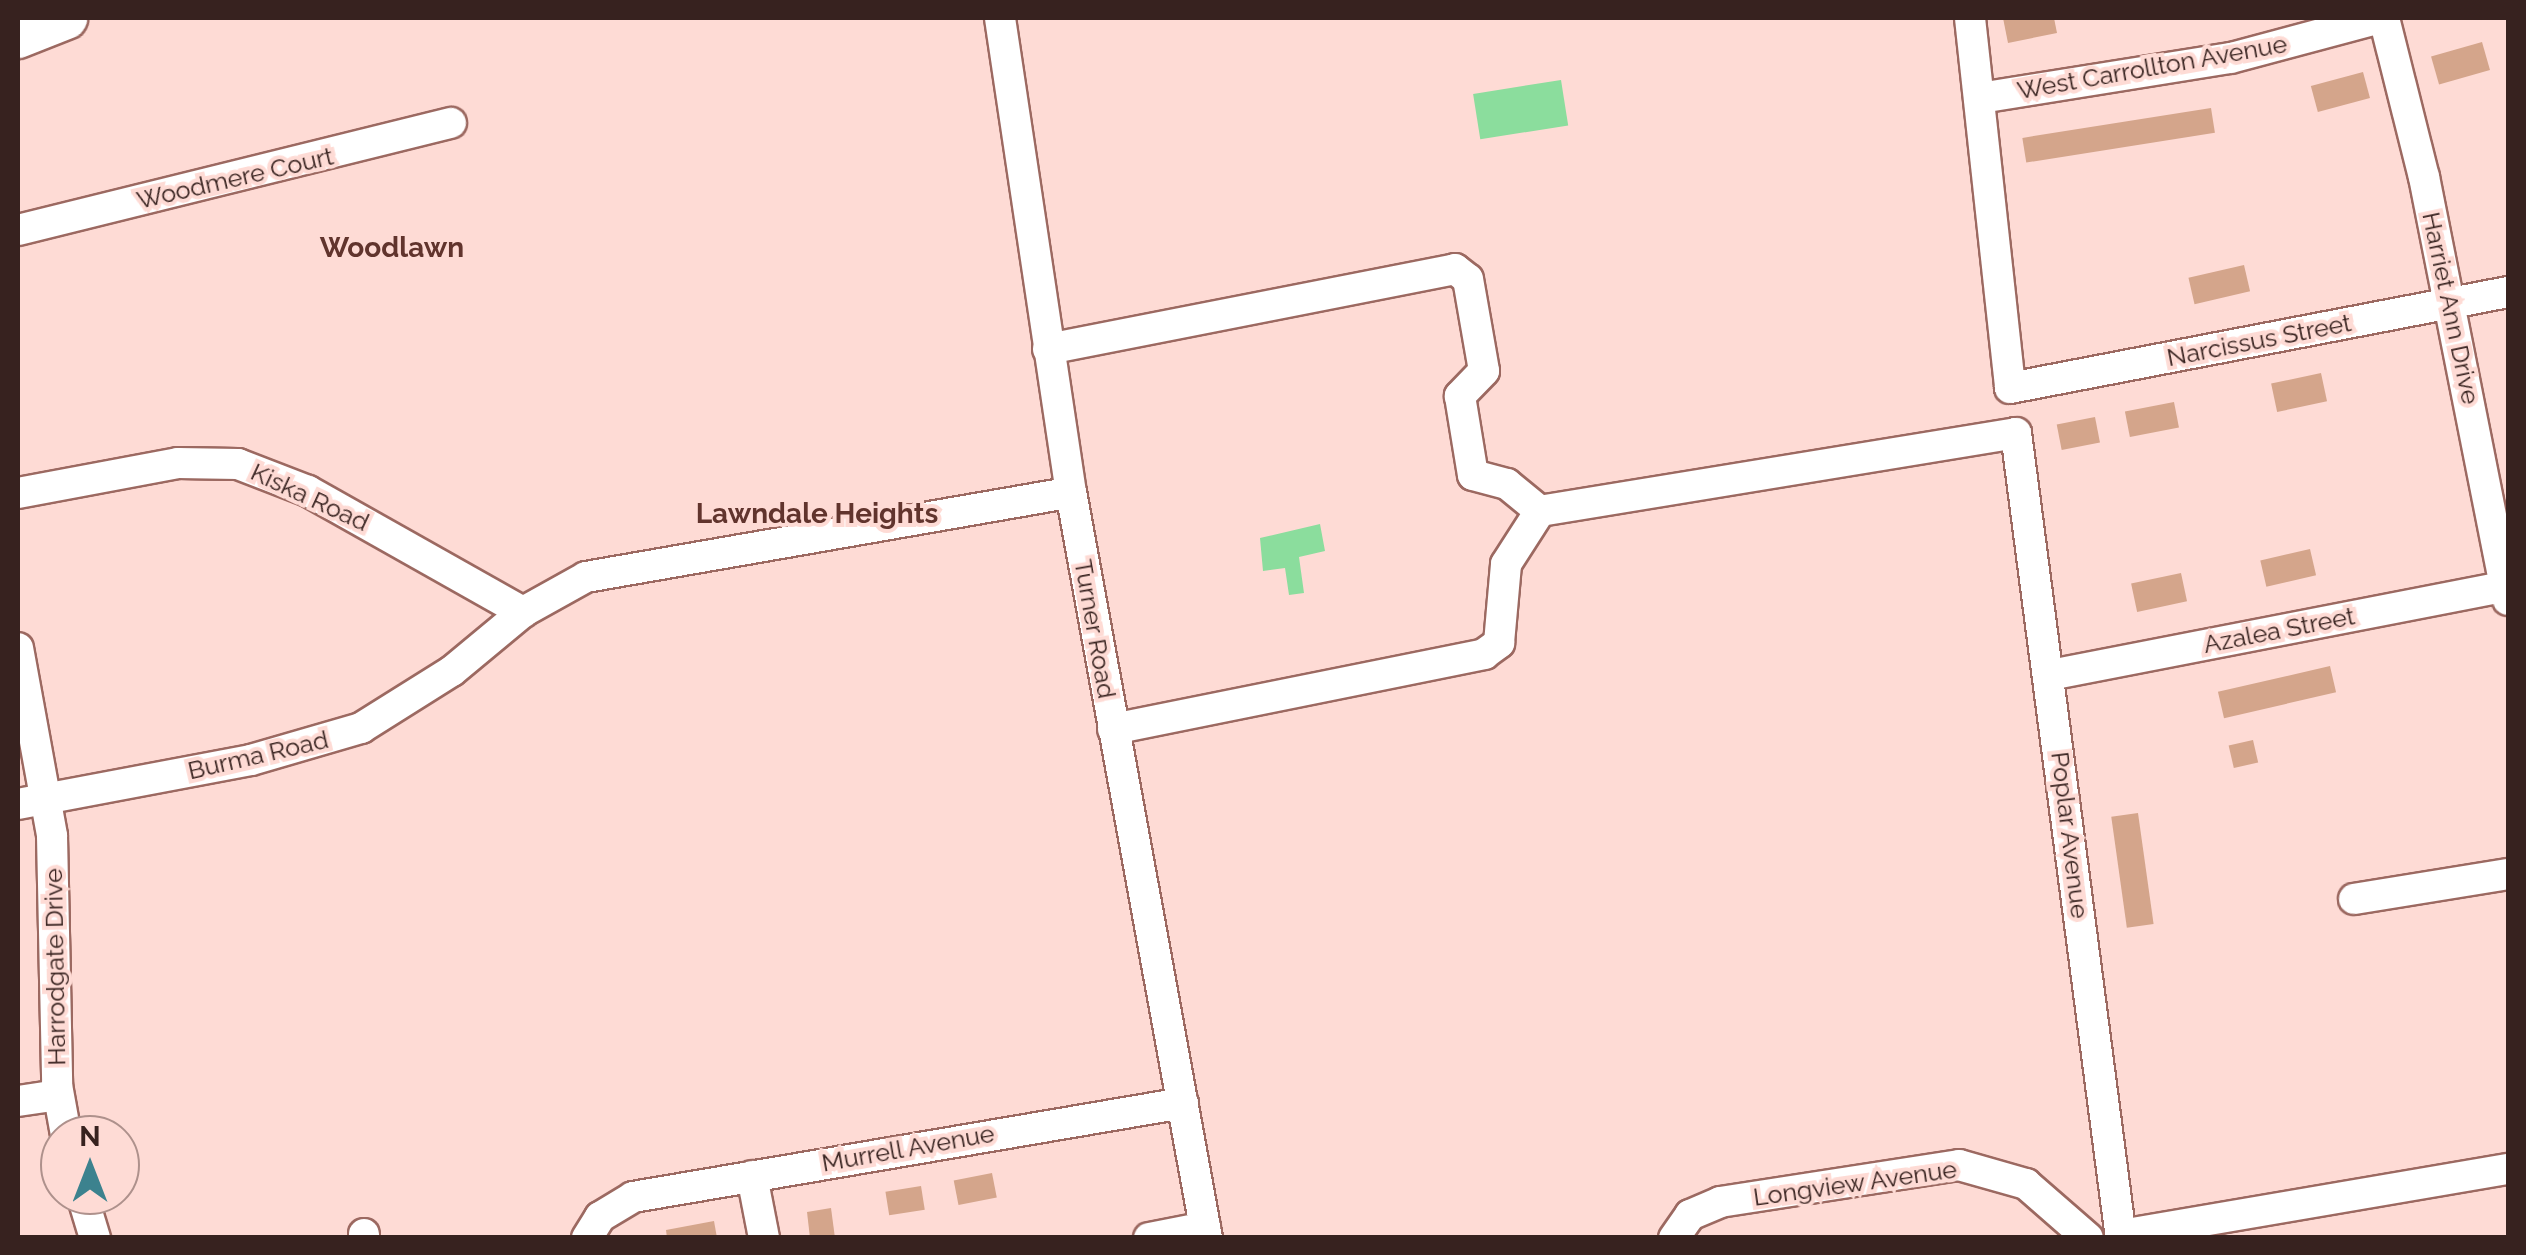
<!DOCTYPE html>
<style>
body{margin:0}
#map{position:relative;width:2526px;height:1255px;overflow:hidden;background:#fedbd5;font-family:Raleway,sans-serif}
div>[style]{position:absolute}
.green>*{inset:0;background:#8bdd9d;transform-origin:0 0}
.building>*{inset:0;background:#d4a58b;transform-origin:0 0}
.roads{filter:drop-shadow(2px 0 #9c6961) drop-shadow(-2px 0 #9c6961) drop-shadow(0 2px #9c6961) drop-shadow(0 -2px #9c6961)}
.minor>*{height:30px;margin:-15px;padding:0 15px;transform-origin:15px;border-radius:15px;background:#fff}
.highway>*{height:42px;margin:-21px;padding:0 21px;transform-origin:21px;border-radius:21px;background:#fff}
span{translate:-50% -50%;white-space:nowrap;text-align:center;line-height:1.15;-webkit-text-stroke:8px #fedbd5;paint-order:stroke}
.street-label{font-size:25px;color:#37221f}
.neighbourhood-label{font-size:28px;color:#61342d;font-weight:700}
.frame{position:absolute;inset:0;border:20px solid #37221f;pointer-events:none}
.north{position:absolute;left:40px;top:1115px;width:100px;height:100px;box-sizing:border-box;background:#fedbd5;border:2px solid #ae918c;border-radius:50%;rotate:0deg;font-size:28px;font-weight:700;line-height:40px;text-align:center;color:#37221f}
.north::after{content:'';display:block;margin:auto;width:35px;height:45px;background:#3c828e;clip-path:polygon(50% 0,100% 100%,50% 72%,0 100%)}
</style>
<div id="map">
<div class="green">
<i style="left:1561px;top:80px;width:46px;height:89px;rotate:81deg"></i>
<i style="clip-path:polygon(1320px 524px,1325px 551px,1299px 557px,1304px 593px,1289px 595px,1285px 568px,1263px 571px,1260px 538px)"></i>
</div>
<div class="building">
<i style="clip-path:polygon(2003px 18px,2054px 18px,2057px 33px,2008px 43px)"></i>
<i style="left:2482px;top:42px;width:29px;height:53px;rotate:74deg"></i>
<i style="left:2363px;top:72px;width:27px;height:54px;rotate:75deg"></i>
<i style="left:2211px;top:108px;width:25px;height:191px;rotate:81deg"></i>
<i style="left:2244px;top:265px;width:27px;height:57px;rotate:77deg"></i>
<i style="left:2321px;top:373px;width:29px;height:51px;rotate:78deg"></i>
<i style="left:2174px;top:402px;width:26px;height:50px;rotate:79deg"></i>
<i style="left:2095px;top:417px;width:26px;height:39px;rotate:79deg"></i>
<i style="left:2310px;top:549px;width:27px;height:51px;rotate:77deg"></i>
<i style="left:2181px;top:573px;width:29px;height:51px;rotate:78deg"></i>
<i style="left:2330px;top:666px;width:27px;height:115px;rotate:77deg"></i>
<i style="left:2253px;top:740px;width:23px;height:25px;rotate:77deg"></i>
<i style="left:2138px;top:813px;width:112px;height:27px;rotate:82deg"></i>
<i style="left:992px;top:1173px;width:25px;height:39px;rotate:79deg"></i>
<i style="left:921px;top:1186px;width:24px;height:36px;rotate:81deg"></i>
<i style="clip-path:polygon(831px 1208px,835px 1238px,810px 1238px,807px 1212px)"></i>
<i style="clip-path:polygon(714px 1221px,717px 1238px,667px 1238px,666px 1230px)"></i>
</div>
<div class="roads">
<div class="minor">
<i style="left:1000px;top:18px;width:479px;rotate:81.5deg"></i>
<i style="left:1071px;top:492px;width:758px;rotate:79.67deg"></i>
<i style="left:1970px;top:18px;width:372px;rotate:83.8deg"></i>
<i style="left:2010px;top:388px;width:507px;rotate:-10.91deg"></i>
<i style="left:2384px;top:18px;width:164px;rotate:75.9deg"></i>
<i style="left:2424px;top:177px;width:431px;rotate:78.8deg"></i>
<i style="left:1980px;top:98px;width:254px;rotate:-9.1deg"></i>
<i style="left:2231px;top:58px;width:154px;rotate:-15deg"></i>
<i style="left:18px;top:230px;width:446px;rotate:-13.9deg"></i>
<i style="left:1048px;top:349px;width:415px;rotate:-11.1deg"></i>
<i style="left:1455px;top:269px;width:16px;rotate:38deg"></i>
<i style="left:1468px;top:279px;width:93px;rotate:80.1deg"></i>
<i style="left:1484px;top:371px;width:35px;rotate:134deg"></i>
<i style="left:1460px;top:396px;width:80px;rotate:80.7deg"></i>
<i style="left:1473px;top:475px;width:35px;rotate:15deg"></i>
<i style="left:1507px;top:484px;width:43px;rotate:39.3deg"></i>
<i style="left:18px;top:493px;width:163px;rotate:-10.6deg"></i>
<i style="left:178px;top:463px;width:60px;rotate:1deg"></i>
<i style="left:238px;top:464px;width:75px;rotate:21.1deg"></i>
<i style="left:308px;top:491px;width:247px;rotate:29.4deg"></i>
<i style="left:1540px;top:511px;width:482px;rotate:-9.3deg"></i>
<i style="left:2016px;top:433px;width:812px;rotate:82.57deg"></i>
<i style="left:18px;top:648px;width:191px;rotate:79.7deg"></i>
<i style="left:52px;top:836px;width:249px;rotate:88.8deg"></i>
<i style="left:57px;top:1085px;width:51px;rotate:79.8deg"></i>
<i style="left:2050px;top:675px;width:467px;rotate:-11deg"></i>
<i style="left:1113px;top:729px;width:379px;rotate:-11.4deg"></i>
<i style="left:1484px;top:654px;width:19px;rotate:-36deg"></i>
<i style="left:1499px;top:643px;width:79px;rotate:-84.9deg"></i>
<i style="left:1506px;top:564px;width:63px;rotate:-57.3deg"></i>
<i style="left:18px;top:804px;width:237px;rotate:-10.7deg"></i>
<i style="left:251px;top:760px;width:115px;rotate:-16.2deg"></i>
<i style="left:361px;top:728px;width:107px;rotate:-32.1deg"></i>
<i style="left:452px;top:671px;width:92px;rotate:-39.7deg"></i>
<i style="left:523px;top:612px;width:72px;rotate:-29.1deg"></i>
<i style="left:586px;top:577px;width:492px;rotate:-9.9deg"></i>
<i style="left:2354px;top:899px;width:156px;rotate:-9.2deg"></i>
<i style="left:18px;top:1101px;width:40px;rotate:-8.5deg"></i>
<i style="left:752px;top:1176px;width:63px;rotate:79deg"></i>
<i style="left:82px;top:1195px;width:45px;rotate:73.2deg"></i>
<i style="left:2121px;top:1235px;width:393px;rotate:-9.7deg"></i>
<i style="left:364px;top:1238px;width:4px;rotate:-90deg"></i>
<i style="left:587px;top:1238px;width:25px;rotate:-58deg"></i>
<i style="left:600px;top:1217px;width:39px;rotate:-31deg"></i>
<i style="left:633px;top:1197px;width:558px;rotate:-9.7deg"></i>
<i style="left:1149px;top:1238px;width:57px;rotate:-11.1deg"></i>
<i style="left:1674px;top:1238px;width:28px;rotate:-55deg"></i>
<i style="left:1690px;top:1215px;width:33px;rotate:-23deg"></i>
<i style="left:1720px;top:1202px;width:242px;rotate:-8.8deg"></i>
<i style="left:1959px;top:1165px;width:70px;rotate:15.8deg"></i>
<i style="left:2026px;top:1184px;width:82px;rotate:41.1deg"></i>
</div>
<div class="highway">
<i style="left:18px;top:37px;width:52px;rotate:-21.6deg"></i>
</div>
</div>
<div class="street-label">
<span style="left:2152px;top:67px;rotate:-10deg">West Carrollton Avenue</span>
<span style="left:235px;top:178px;rotate:-13deg">Woodmere Court</span>
<span style="left:2451px;top:308px;rotate:78deg">Harriet Ann Drive</span>
<span style="left:2259px;top:340px;rotate:-11deg">Narcissus Street</span>
<span style="left:310px;top:497px;rotate:25deg">Kiska Road</span>
<span style="left:1095px;top:629px;rotate:80deg">Turner Road</span>
<span style="left:2279px;top:630px;rotate:-11deg">Azalea Street</span>
<span style="left:258px;top:755px;rotate:-13deg">Burma Road</span>
<span style="left:2070px;top:835px;rotate:83deg">Poplar Avenue</span>
<span style="left:55px;top:967px;rotate:-91deg">Harrodgate Drive</span>
<span style="left:908px;top:1148px;rotate:-10deg">Murrell Avenue</span>
<span style="left:1855px;top:1183px;rotate:-8deg">Longview Avenue</span>
</div>
<div class="neighbourhood-label">
<span style="left:392px;top:248px">Woodlawn</span>
<span style="left:817px;top:514px">Lawndale Heights</span>
</div>
<div class="frame"></div>
<div class="north">N</div>
</div>
